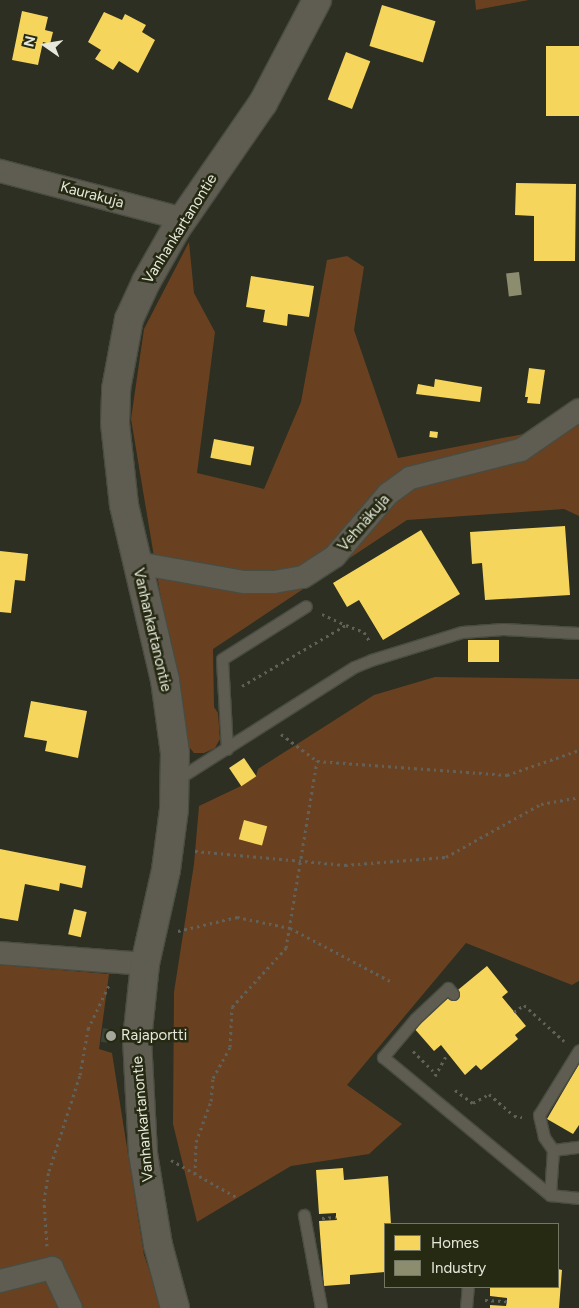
<!DOCTYPE html>
<meta charset="utf-8">
<style>
body{margin:0}
#map{position:relative;width:579px;height:1308px;overflow:hidden;background:#2c2f22;font-family:Figtree,sans-serif}
div>[style]{position:absolute}
.green>*{inset:0;background:#694120}
.homes>*{inset:0;background:#f6d55c;transform-origin:0 0}
.industry>*{inset:0;background:#8c8c6e;transform-origin:0 0}
.building>*{inset:0;background:#3b4537;transform-origin:0 0}
.path>*{height:3px;margin-top:-1.5px;transform-origin:0;background:repeating-linear-gradient(90deg,#626159 0 2.5px,transparent 0 6.5px)}
.roads{filter:drop-shadow(1px 0 #494c40) drop-shadow(-1px 0 #494c40) drop-shadow(0 1px #494c40) drop-shadow(0 -1px #494c40)}
.service>*{height:11px;margin:-5.5px;padding:0 5.5px;transform-origin:5.5px;border-radius:5.5px;background:#5f5c52}
.minor>*{height:22px;margin:-11px;padding:0 11px;transform-origin:11px;border-radius:11px;background:#5f5c52}
.tertiary>*{height:28px;margin:-14px;padding:0 14px;transform-origin:14px;border-radius:14px;background:#5f5c52}
.dots>*{width:14px;height:14px;translate:-50% -50%;box-sizing:border-box;border:2px solid #262a13;border-radius:50%}
span{translate:-50% -50%;white-space:nowrap;text-align:center;line-height:1.15;-webkit-text-stroke:5px #262a13;paint-order:stroke}
.street-label{font-size:15px;color:#e5e8da}
.poi-label{font-size:15px;color:#e5e8da}
.left{translate:0 -50%;text-align:left}
.legend{position:absolute;left:384px;top:1223px;width:175px;height:65px;box-sizing:border-box;background:#262a13;border:1px solid #727663;margin:0;padding:6px 9px;list-style:none;font-size:15px;color:#e5e8da}
.legend li{display:flex;align-items:center;gap:10px;height:25px}
.legend b{width:25px;border:1px solid #727663}
.north{position:absolute;left:20px;top:20px;width:50px;height:50px;-webkit-text-stroke:4px #262a13;paint-order:stroke;rotate:283deg;font-size:14px;font-weight:700;line-height:20px;text-align:center;color:#e5e8da}
.north::after{content:'';display:block;margin:auto;width:18px;height:22px;background:#e5e8da;clip-path:polygon(50% 0,100% 100%,50% 72%,0 100%)}
</style>
<div id="map">
<div class="green">
<i style="clip-path:polygon(475px 0,529px 0,476px 10px)"></i>
<i style="clip-path:polygon(189px 242px,194px 293px,215px 332px,197px 473px,264px 489px,301px 402px,327px 260px,347px 256px,364px 267px,354px 330px,398px 458px,534px 432px,579px 403px,579px 516px,564px 509px,407px 520px,213px 649px,214px 707px,218px 713px,220px 739px,215px 748px,204px 753px,194px 753px,185px 742px,131px 419px,144px 329px)"></i>
<i style="clip-path:polygon(435px 677px,579px 679px,579px 981px,572px 985px,466px 943px,347px 1085px,402px 1124px,369px 1154px,291px 1166px,197px 1222px,173px 1124px,174px 992px,194px 864px,199px 806px,241px 786px,256px 776px,258px 769px,374px 695px)"></i>
<i style="clip-path:polygon(0 965px,109px 974px,99px 1049px,112px 1053px,144px 1255px,162px 1308px,0 1308px)"></i>
</div>
<div class="homes">
<i style="left:382px;top:5px;width:56px;height:43px;rotate:17deg"></i>
<i style="clip-path:polygon(22px 11px,48px 17px,45px 30px,53px 32px,50px 44px,43px 42px,38px 65px,12px 60px)"></i>
<i style="clip-path:polygon(104px 12px,122px 20px,125px 14px,146px 25px,142px 32px,155px 40px,138px 73px,119px 61px,113px 70px,95px 59px,101px 50px,88px 42px)"></i>
<i style="left:546px;top:46px;width:33px;height:70px"></i>
<i style="left:346px;top:52px;width:26px;height:51px;rotate:21deg"></i>
<i style="clip-path:polygon(516px 183px,576px 184px,575px 261px,534px 261px,534px 216px,515px 215px)"></i>
<i style="clip-path:polygon(251px 276px,314px 286px,309px 317px,288px 314px,287px 326px,263px 322px,265px 310px,246px 307px)"></i>
<i style="clip-path:polygon(529px 368px,545px 370px,540px 404px,527px 403px,528px 397px,525px 397px)"></i>
<i style="clip-path:polygon(435px 379px,482px 387px,480px 402px,416px 394px,418px 384px,434px 387px)"></i>
<i style="left:430px;top:431px;width:8px;height:6px;rotate:7deg"></i>
<i style="left:214px;top:439px;width:41px;height:19px;rotate:11deg"></i>
<i style="clip-path:polygon(565px 526px,570px 595px,485px 600px,482px 563px,472px 564px,470px 532px)"></i>
<i style="clip-path:polygon(421px 530px,460px 594px,383px 640px,359px 600px,347px 607px,333px 583px)"></i>
<i style="clip-path:polygon(0 551px,28px 554px,25px 581px,15px 580px,11px 613px,0 612px)"></i>
<i style="left:468px;top:640px;width:31px;height:22px"></i>
<i style="clip-path:polygon(31px 701px,87px 711px,78px 758px,45px 751px,47px 741px,24px 737px)"></i>
<i style="left:244px;top:758px;width:22px;height:18px;rotate:56deg"></i>
<i style="left:244px;top:820px;width:24px;height:20px;rotate:15deg"></i>
<i style="clip-path:polygon(0 849px,86px 866px,82px 888px,60px 883px,59px 891px,25px 884px,18px 921px,0 918px)"></i>
<i style="left:74px;top:909px;width:13px;height:26px;rotate:13deg"></i>
<i style="clip-path:polygon(487px 966px,508px 992px,502px 997px,526px 1026px,515px 1035px,518px 1039px,481px 1070px,476px 1065px,465px 1075px,441px 1045px,434px 1051px,413px 1027px)"></i>
<i style="clip-path:polygon(579px 1064px,579px 1125px,573px 1134px,547px 1119px)"></i>
<i style="clip-path:polygon(343px 1168px,344px 1180px,388px 1176px,391px 1224px,385px 1224px,385px 1272px,350px 1275px,350px 1284px,324px 1286px,319px 1221px,337px 1220px,336px 1217px,336px 1213px,319px 1214px,316px 1170px)"></i>
<i style="clip-path:polygon(558px 1269px,562px 1270px,559px 1308px,490px 1308px,490px 1305px,506px 1306px,507px 1301px,507px 1298px,490px 1296px,490px 1287px,558px 1287px)"></i>
</div>
<div class="industry">
<i style="left:519px;top:272px;width:23px;height:13px;rotate:83deg"></i>
</div>
<div class="building">
<i style="left:103px;top:1028px;width:6px;height:14px;rotate:9deg"></i>
</div>
<div class="path">
<i style="left:322px;top:614px;width:26px;rotate:25deg"></i>
<i style="left:242px;top:686px;width:121px;rotate:-30.4deg"></i>
<i style="left:346px;top:625px;width:19px;rotate:21deg"></i>
<i style="left:364px;top:632px;width:12px;rotate:59deg"></i>
<i style="left:281px;top:734px;width:45px;rotate:36.9deg"></i>
<i style="left:317px;top:761px;width:191px;rotate:4.2deg"></i>
<i style="left:507px;top:775px;width:76px;rotate:-19.1deg"></i>
<i style="left:195px;top:851px;width:151px;rotate:5.3deg"></i>
<i style="left:345px;top:865px;width:101px;rotate:-4.5deg"></i>
<i style="left:446px;top:857px;width:109px;rotate:-29.2deg"></i>
<i style="left:541px;top:804px;width:39px;rotate:-10deg"></i>
<i style="left:178px;top:931px;width:61px;rotate:-13.3deg"></i>
<i style="left:237px;top:917px;width:54px;rotate:11.7deg"></i>
<i style="left:290px;top:928px;width:113px;rotate:27.9deg"></i>
<i style="left:514px;top:1012px;width:12px;rotate:-35deg"></i>
<i style="left:524px;top:1005px;width:54px;rotate:42deg"></i>
<i style="left:413px;top:1051px;width:28px;rotate:45deg"></i>
<i style="left:435px;top:1076px;width:26px;rotate:-61deg"></i>
<i style="left:455px;top:1090px;width:22px;rotate:36deg"></i>
<i style="left:473px;top:1103px;width:18px;rotate:-29deg"></i>
<i style="left:489px;top:1094px;width:33px;rotate:41deg"></i>
<i style="left:514px;top:1116px;width:8px;rotate:7deg"></i>
<i style="left:171px;top:1160px;width:77px;rotate:29.6deg"></i>
<i style="left:195px;top:1174px;width:32px;rotate:-88deg"></i>
<i style="left:196px;top:1142px;width:44px;rotate:-69.9deg"></i>
<i style="left:211px;top:1101px;width:23px;rotate:-85deg"></i>
<i style="left:213px;top:1078px;width:35px;rotate:-61deg"></i>
<i style="left:230px;top:1047px;width:40px;rotate:-87.1deg"></i>
<i style="left:232px;top:1007px;width:80px;rotate:-47.5deg"></i>
<i style="left:286px;top:948px;width:190px;rotate:-80.6deg"></i>
<i style="left:322px;top:1218px;width:14px;rotate:-4deg"></i>
<i style="left:47px;top:1246px;width:45px;rotate:-93.8deg"></i>
<i style="left:44px;top:1201px;width:30px;rotate:-81deg"></i>
<i style="left:49px;top:1171px;width:101px;rotate:-72.1deg"></i>
<i style="left:80px;top:1075px;width:47px;rotate:-80.1deg"></i>
<i style="left:88px;top:1029px;width:49px;rotate:-64.5deg"></i>
<i style="left:485px;top:1300px;width:22px;rotate:3deg"></i>
</div>
<div class="roads">
<div class="service">
<i style="left:227px;top:749px;width:90px;rotate:-93.2deg"></i>
<i style="left:222px;top:659px;width:99px;rotate:-32.2deg"></i>
<i style="left:176px;top:780px;width:211px;rotate:-32.4deg"></i>
<i style="left:354px;top:667px;width:18px;rotate:-22deg"></i>
<i style="left:371px;top:660px;width:95px;rotate:-17.1deg"></i>
<i style="left:462px;top:632px;width:41px;rotate:-4.2deg"></i>
<i style="left:503px;top:629px;width:76px;rotate:3deg"></i>
<i style="left:453px;top:994px;width:8px;rotate:-130deg"></i>
<i style="left:448px;top:988px;width:45px;rotate:136.8deg"></i>
<i style="left:415px;top:1019px;width:50px;rotate:130.1deg"></i>
<i style="left:383px;top:1057px;width:217px;rotate:39.6deg"></i>
<i style="left:550px;top:1195px;width:29px;rotate:6deg"></i>
<i style="left:553px;top:1150px;width:26px;rotate:-7deg"></i>
<i style="left:550px;top:1195px;width:45px;rotate:-86.2deg"></i>
<i style="left:553px;top:1150px;width:16px;rotate:-125deg"></i>
<i style="left:544px;top:1137px;width:23px;rotate:-103deg"></i>
<i style="left:539px;top:1115px;width:76px;rotate:-58.4deg"></i>
<i style="left:304px;top:1215px;width:95px;rotate:79.6deg"></i>
<i style="left:466px;top:1308px;width:21px;rotate:-85deg"></i>
</div>
<div class="minor">
<i style="left:0;top:171px;width:189px;rotate:14.7deg"></i>
<i style="left:137px;top:563px;width:109px;rotate:10.1deg"></i>
<i style="left:244px;top:582px;width:30px"></i>
<i style="left:274px;top:582px;width:29px;rotate:-10deg"></i>
<i style="left:303px;top:577px;width:38px;rotate:-33deg"></i>
<i style="left:335px;top:556px;width:82px;rotate:-49.5deg"></i>
<i style="left:388px;top:494px;width:27px;rotate:-36deg"></i>
<i style="left:410px;top:478px;width:114px;rotate:-14.2deg"></i>
<i style="left:521px;top:450px;width:70px;rotate:-34.6deg"></i>
<i style="left:0;top:953px;width:145px;rotate:4.3deg"></i>
<i style="left:0;top:1281px;width:54px;rotate:-14deg"></i>
<i style="left:52px;top:1268px;width:44px;rotate:64.6deg"></i>
</div>
<div class="tertiary">
<i style="left:175px;top:1308px;width:65px;rotate:-105.1deg"></i>
<i style="left:158px;top:1245px;width:93px;rotate:-99.3deg"></i>
<i style="left:143px;top:1153px;width:113px;rotate:-93deg"></i>
<i style="left:137px;top:1040px;width:76px;rotate:-84deg"></i>
<i style="left:145px;top:964px;width:96px;rotate:-77.4deg"></i>
<i style="left:166px;top:870px;width:62px;rotate:-82.5deg"></i>
<i style="left:174px;top:809px;width:56px;rotate:-89deg"></i>
<i style="left:175px;top:753px;width:74px;rotate:-97.8deg"></i>
<i style="left:165px;top:680px;width:180px;rotate:-103.2deg"></i>
<i style="left:124px;top:505px;width:82px;rotate:-96.3deg"></i>
<i style="left:115px;top:423px;width:34px;rotate:-88deg"></i>
<i style="left:116px;top:389px;width:71px;rotate:-79.5deg"></i>
<i style="left:129px;top:319px;width:41px;rotate:-65.3deg"></i>
<i style="left:146px;top:282px;width:61px;rotate:-60.5deg"></i>
<i style="left:176px;top:229px;width:153px;rotate:-55.4deg"></i>
<i style="left:263px;top:103px;width:116px;rotate:-62.3deg"></i>
</div>
</div>
<div class="dots">
<i style="left:111px;top:1036px;background:#a4a79a"></i>
</div>
<div class="street-label">
<span style="left:92px;top:195px;rotate:15deg">Kaurakuja</span>
<span style="left:180px;top:229px;rotate:-58deg">Vanhankartanontie</span>
<span style="left:364px;top:523px;rotate:-49deg">Vehnäkuja</span>
<span style="left:152px;top:630px;rotate:77deg">Vanhankartanontie</span>
<span style="left:143px;top:1119px;rotate:-95deg">Vanhankartanontie</span>
</div>
<div class="poi-label">
<span class="left" style="left:121px;top:1036px">Rajaportti</span>
</div>
<ul class="legend">
<li><b style="height:14px;background:#f6d55c"></b>Homes</li>
<li><b style="height:14px;background:#8c8c6e"></b>Industry</li>
</ul>
<div class="north">N</div>
</div>
